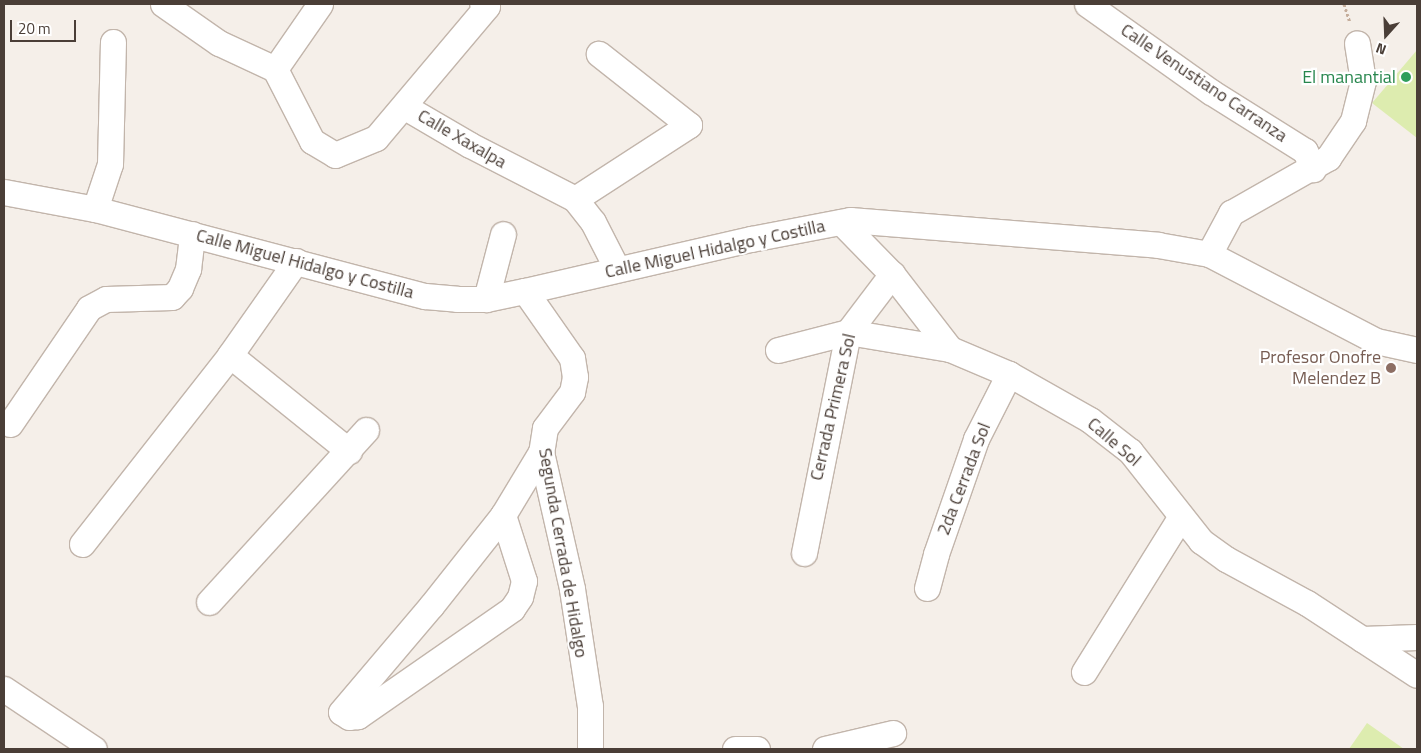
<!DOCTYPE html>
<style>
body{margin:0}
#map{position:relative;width:1421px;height:753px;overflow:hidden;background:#f5efe9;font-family:"Titillium Web",sans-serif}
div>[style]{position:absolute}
.green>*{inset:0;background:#ddecaf}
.path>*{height:3px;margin-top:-1.5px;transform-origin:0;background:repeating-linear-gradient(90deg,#c5ad9b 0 2.5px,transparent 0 5px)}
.roads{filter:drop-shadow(1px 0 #c2b5ab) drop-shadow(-1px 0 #c2b5ab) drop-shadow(0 1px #c2b5ab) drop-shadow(0 -1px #c2b5ab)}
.minor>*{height:25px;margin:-12.5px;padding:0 12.5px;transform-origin:12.5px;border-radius:12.5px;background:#fff}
.dots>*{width:14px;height:14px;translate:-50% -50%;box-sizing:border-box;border:2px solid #fff;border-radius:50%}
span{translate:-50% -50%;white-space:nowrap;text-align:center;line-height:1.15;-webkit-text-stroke:4.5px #fff;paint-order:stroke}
.leisure-label{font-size:18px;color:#27864d}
.right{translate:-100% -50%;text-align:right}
.street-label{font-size:18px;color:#4a3e37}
.education-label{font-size:18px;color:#785e54}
.frame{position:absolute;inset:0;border:5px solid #4a3e37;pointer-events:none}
.north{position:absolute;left:1361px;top:10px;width:50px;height:50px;-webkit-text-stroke:4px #fff;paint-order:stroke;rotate:200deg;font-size:14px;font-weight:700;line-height:20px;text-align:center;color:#4a3e37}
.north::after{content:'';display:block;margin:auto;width:18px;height:22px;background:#4a3e37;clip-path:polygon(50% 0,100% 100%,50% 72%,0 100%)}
.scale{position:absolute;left:10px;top:20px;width:66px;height:22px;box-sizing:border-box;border:2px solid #4a3e37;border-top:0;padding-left:6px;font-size:15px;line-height:18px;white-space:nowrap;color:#4a3e37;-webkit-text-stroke:4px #fff;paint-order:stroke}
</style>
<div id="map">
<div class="green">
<i style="clip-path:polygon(1417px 50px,1417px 138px,1372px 103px)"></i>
<i style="clip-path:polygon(1367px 723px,1404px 749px,1349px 749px)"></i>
</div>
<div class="path">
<i style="left:1344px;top:4px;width:19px;rotate:72deg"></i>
</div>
<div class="roads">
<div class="minor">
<i style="left:163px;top:4px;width:68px;rotate:34.9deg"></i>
<i style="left:219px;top:43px;width:62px;rotate:24.9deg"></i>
<i style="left:275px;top:69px;width:81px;rotate:62.8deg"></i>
<i style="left:312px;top:141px;width:27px;rotate:31deg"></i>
<i style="left:335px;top:155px;width:44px;rotate:-22.5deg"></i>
<i style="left:376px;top:138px;width:172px;rotate:-49.9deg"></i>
<i style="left:487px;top:6px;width:5px;rotate:-158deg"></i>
<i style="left:1087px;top:4px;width:152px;rotate:35.4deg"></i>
<i style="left:1211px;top:92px;width:111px;rotate:32.1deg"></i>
<i style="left:1305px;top:151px;width:20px;rotate:66deg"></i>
<i style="left:275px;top:69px;width:79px;rotate:-55.3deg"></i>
<i style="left:405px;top:107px;width:75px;rotate:30.3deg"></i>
<i style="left:470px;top:145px;width:118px;rotate:27.2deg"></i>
<i style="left:575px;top:199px;width:29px;rotate:52deg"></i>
<i style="left:593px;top:222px;width:53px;rotate:62.9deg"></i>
<i style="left:4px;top:192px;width:93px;rotate:10.6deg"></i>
<i style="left:95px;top:209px;width:341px;rotate:14.8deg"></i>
<i style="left:425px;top:296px;width:32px;rotate:5deg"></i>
<i style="left:457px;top:299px;width:29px"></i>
<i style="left:486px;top:299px;width:40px;rotate:-12deg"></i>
<i style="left:525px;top:291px;width:232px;rotate:-13deg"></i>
<i style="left:751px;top:239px;width:101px;rotate:-10.9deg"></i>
<i style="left:850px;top:220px;width:309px;rotate:4.6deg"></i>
<i style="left:1158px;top:245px;width:52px;rotate:10deg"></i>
<i style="left:1209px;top:254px;width:188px;rotate:27.5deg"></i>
<i style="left:1376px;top:341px;width:42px;rotate:12.4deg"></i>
<i style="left:575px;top:199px;width:136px;rotate:-33deg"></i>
<i style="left:689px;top:125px;width:115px;rotate:-141.7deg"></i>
<i style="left:95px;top:209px;width:47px;rotate:-71.6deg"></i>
<i style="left:110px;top:164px;width:122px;rotate:-88.6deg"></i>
<i style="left:841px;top:222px;width:73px;rotate:45.6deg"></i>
<i style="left:892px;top:274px;width:95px;rotate:52.3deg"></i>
<i style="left:950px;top:349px;width:64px;rotate:23deg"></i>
<i style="left:1009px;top:374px;width:93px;rotate:29.6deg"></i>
<i style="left:1090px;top:420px;width:51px;rotate:37.8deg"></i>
<i style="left:1130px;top:451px;width:115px;rotate:51.7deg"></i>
<i style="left:1201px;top:541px;width:31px;rotate:36deg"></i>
<i style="left:1226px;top:559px;width:92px;rotate:28.5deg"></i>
<i style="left:1307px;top:603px;width:131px;rotate:33.2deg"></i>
<i style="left:1209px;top:254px;width:47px;rotate:-61.8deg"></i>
<i style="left:1231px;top:213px;width:112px;rotate:-29.6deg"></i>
<i style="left:1328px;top:158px;width:45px;rotate:-56deg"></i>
<i style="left:1353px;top:121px;width:41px;rotate:-76deg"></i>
<i style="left:1363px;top:81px;width:38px;rotate:-99deg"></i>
<i style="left:525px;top:291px;width:82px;rotate:55deg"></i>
<i style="left:572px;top:358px;width:19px;rotate:81deg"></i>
<i style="left:575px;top:377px;width:15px;rotate:101deg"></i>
<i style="left:572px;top:392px;width:45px;rotate:126.9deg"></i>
<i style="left:545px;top:428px;width:24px;rotate:99deg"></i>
<i style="left:541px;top:452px;width:140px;rotate:77.2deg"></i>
<i style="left:572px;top:589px;width:118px;rotate:81.3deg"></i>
<i style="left:590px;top:706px;width:43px;rotate:90deg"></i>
<i style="left:486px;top:299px;width:67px;rotate:-75.3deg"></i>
<i style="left:778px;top:350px;width:72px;rotate:-14.4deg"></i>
<i style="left:848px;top:332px;width:103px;rotate:9.5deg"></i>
<i style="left:230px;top:355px;width:153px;rotate:38.9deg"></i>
<i style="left:10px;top:424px;width:140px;rotate:-55.7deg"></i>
<i style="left:89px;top:308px;width:19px;rotate:-28deg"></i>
<i style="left:106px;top:299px;width:66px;rotate:-1.7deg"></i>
<i style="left:172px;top:297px;width:12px;rotate:-48deg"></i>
<i style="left:180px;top:288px;width:21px;rotate:-67deg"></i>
<i style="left:188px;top:269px;width:35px;rotate:-83deg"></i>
<i style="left:503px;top:515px;width:69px;rotate:72.3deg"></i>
<i style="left:524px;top:581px;width:16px;rotate:104deg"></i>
<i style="left:520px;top:597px;width:14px;rotate:124deg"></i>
<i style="left:512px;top:609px;width:188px;rotate:145.2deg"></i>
<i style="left:358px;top:716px;width:9px;rotate:174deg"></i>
<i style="left:349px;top:717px;width:9px;rotate:-148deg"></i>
<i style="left:341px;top:712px;width:139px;rotate:-49.7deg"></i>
<i style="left:431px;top:606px;width:116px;rotate:-51.6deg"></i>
<i style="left:503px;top:515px;width:74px;rotate:-58.9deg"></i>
<i style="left:82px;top:544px;width:240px;rotate:-51.9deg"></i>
<i style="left:230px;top:355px;width:115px;rotate:-54.9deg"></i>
<i style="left:804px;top:553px;width:225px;rotate:-78.7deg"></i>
<i style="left:848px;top:332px;width:73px;rotate:-52.8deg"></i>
<i style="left:927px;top:588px;width:35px;rotate:-75deg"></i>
<i style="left:936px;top:554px;width:122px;rotate:-70.8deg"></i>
<i style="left:976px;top:439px;width:73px;rotate:-63.1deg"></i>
<i style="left:209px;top:602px;width:233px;rotate:-47.6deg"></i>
<i style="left:1362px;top:639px;width:55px;rotate:-2.1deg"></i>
<i style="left:1084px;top:672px;width:181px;rotate:-58.1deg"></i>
<i style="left:4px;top:689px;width:108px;rotate:33.7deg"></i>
<i style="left:735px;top:749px;width:22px"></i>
<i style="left:825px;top:749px;width:70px;rotate:-13.2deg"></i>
</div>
</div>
<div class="dots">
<i style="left:1406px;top:77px;background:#2e9e5b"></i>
<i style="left:1391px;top:368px;background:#8d6e63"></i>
</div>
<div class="leisure-label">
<span class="right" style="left:1396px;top:77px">El manantial</span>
</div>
<div class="street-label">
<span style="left:1204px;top:83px;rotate:34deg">Calle Venustiano Carranza</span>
<span style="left:462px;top:139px;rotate:30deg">Calle Xaxalpa</span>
<span style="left:715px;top:249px;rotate:-12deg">Calle Miguel Hidalgo y Costilla</span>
<span style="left:305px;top:264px;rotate:15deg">Calle Miguel Hidalgo y Costilla</span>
<span style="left:833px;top:407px;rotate:-77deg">Cerrada Primera Sol</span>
<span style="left:1114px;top:442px;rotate:41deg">Calle Sol</span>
<span style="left:964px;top:479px;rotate:-69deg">2da Cerrada Sol</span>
<span style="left:563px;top:553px;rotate:80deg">Segunda Cerrada de Hidalgo</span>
</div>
<div class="education-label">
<span class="right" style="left:1381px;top:368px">Profesor Onofre<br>Melendez B</span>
</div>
<div class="frame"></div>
<div class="north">N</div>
<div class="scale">20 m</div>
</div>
